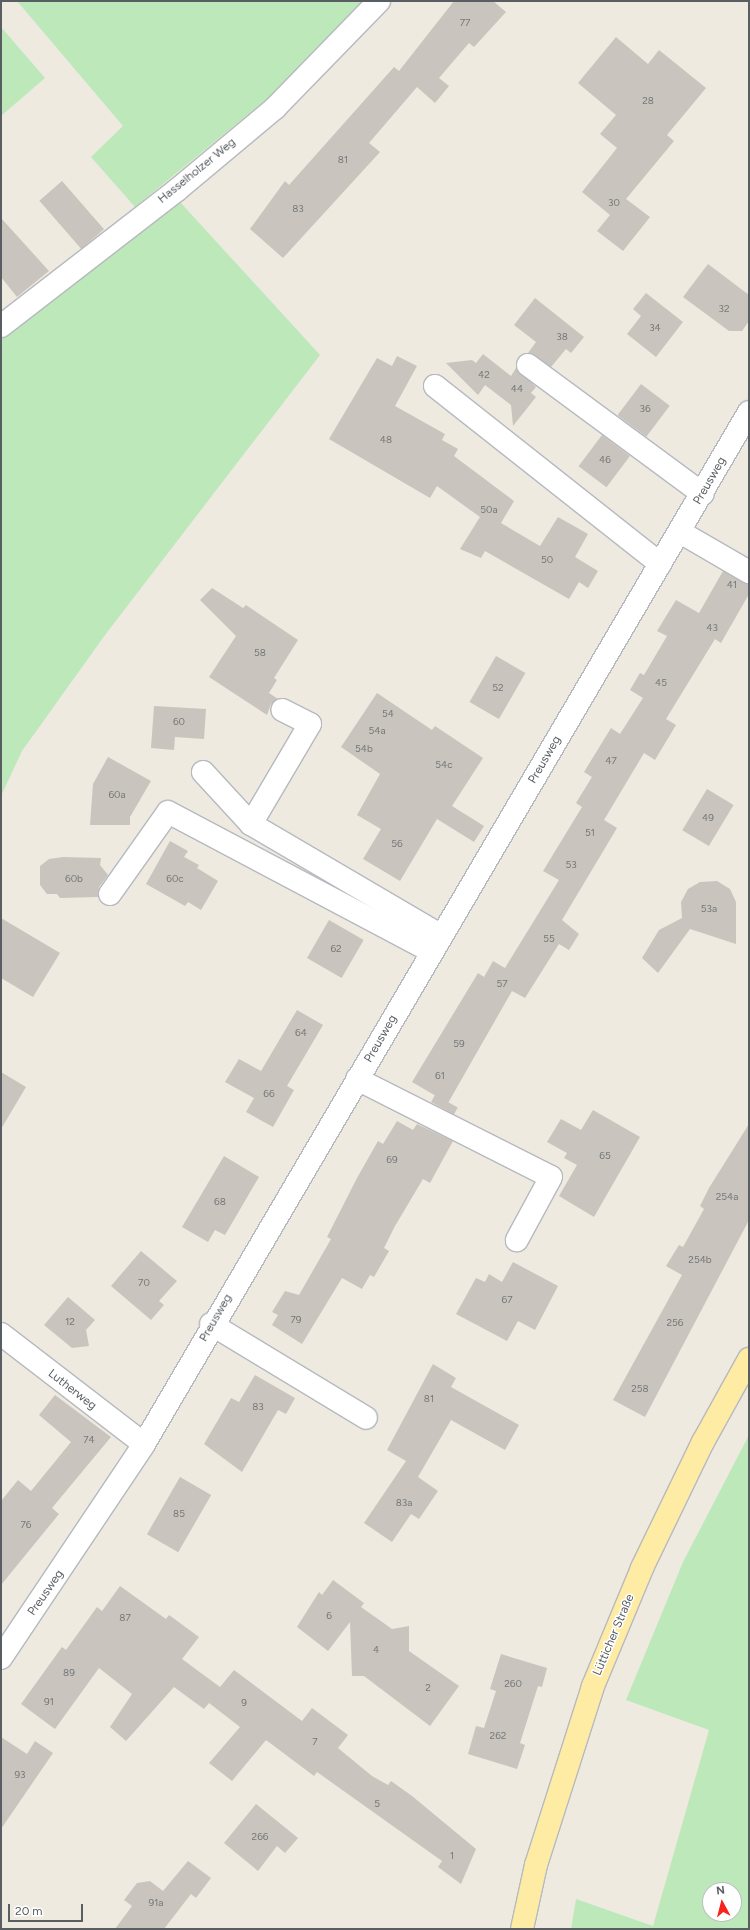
<!DOCTYPE html>
<meta charset="utf-8">
<style>
body{margin:0}
#map{position:relative;width:750px;height:1930px;overflow:hidden;background:#eeeae0;font-family:Figtree,sans-serif}
div>[style]{position:absolute}
.green>*{inset:0;background:#bce8ba}
.building>*{inset:0;background:#c9c4bd;transform-origin:0 0}
.roads{filter:drop-shadow(1px 0 #b6b9bf) drop-shadow(-1px 0 #b6b9bf) drop-shadow(0 1px #b6b9bf) drop-shadow(0 -1px #b6b9bf)}
.minor>*{height:22px;margin:-11px;padding:0 11px;transform-origin:11px;border-radius:11px;background:#fff}
.major>*{height:22px;margin:-11px;padding:0 11px;transform-origin:11px;border-radius:11px;background:#ffeca4}
span{translate:-50% -50%;white-space:nowrap;text-align:center;line-height:1.15;-webkit-text-stroke:3px #fff;paint-order:stroke}
.number-label{font-size:10px;color:#75787a}
.number-label span{-webkit-text-stroke-width:0}
.street-label{font-size:12px;color:#595e63}
.frame{position:absolute;inset:0;border:2px solid #595e63;pointer-events:none}
.north{position:absolute;left:702px;top:1882px;width:40px;height:40px;box-sizing:border-box;background:#fff;border:1px solid #bdbfc1;border-radius:50%;rotate:353deg;font-size:11px;font-weight:700;line-height:16px;text-align:center;color:#595e63}
.north::after{content:'';display:block;margin:auto;width:14px;height:18px;background:#f8231c;clip-path:polygon(50% 0,100% 100%,50% 72%,0 100%)}
.scale{position:absolute;left:8px;top:1904px;width:75px;height:18px;box-sizing:border-box;border:2px solid #595e63;border-top:0;padding-left:5px;font-size:12px;line-height:14px;white-space:nowrap;color:#595e63;-webkit-text-stroke:3px #fff;paint-order:stroke}
</style>
<div id="map">
<div class="green">
<i style="clip-path:polygon(17px 1px,368px 1px,274px 93px,135px 207px,91px 157px,123px 126px)"></i>
<i style="clip-path:polygon(1px 27px,45px 78px,1px 116px)"></i>
<i style="clip-path:polygon(180px 202px,320px 355px,105px 635px,22px 751px,1px 796px,1px 339px)"></i>
<i style="clip-path:polygon(evenodd,749px 1435px,749px 1929px,571px 1929px,576px 1899px,653px 1926px,709px 1730px,626px 1700px,683px 1562px,749px 1435px,710px 1890px,734px 1890px,734px 1914px,710px 1914px,710px 1890px)"></i>
</div>
<div class="building">
<i style="clip-path:polygon(454px 1px,493px 1px,506px 12px,474px 47px,469px 43px,439px 78px,449px 86px,435px 103px,417px 87px,369px 143px,380px 152px,283px 258px,250px 229px,285px 181px,289px 185px,394px 67px,399px 71px)"></i>
<i style="clip-path:polygon(616px 37px,648px 64px,659px 50px,706px 88px,667px 135px,674px 141px,626px 199px,650px 217px,623px 251px,597px 231px,610px 215px,582px 192px,617px 148px,600px 134px,616px 115px,578px 83px)"></i>
<i style="left:62px;top:181px;width:64px;height:30px;rotate:49deg"></i>
<i style="clip-path:polygon(1px 218px,49px 271px,17px 297px,1px 277px)"></i>
<i style="clip-path:polygon(708px 264px,749px 295px,749px 321px,742px 331px,729px 331px,683px 297px)"></i>
<i style="clip-path:polygon(646px 293px,683px 322px,656px 357px,627px 334px,641px 316px,633px 309px)"></i>
<i style="clip-path:polygon(535px 298px,584px 337px,571px 353px,566px 349px,551px 367px,528px 353px,536px 342px,514px 325px)"></i>
<i style="clip-path:polygon(483px 354px,511px 376px,516px 368px,536px 387px,531px 393px,536px 397px,513px 426px,511px 405px,485px 385px,478px 395px,446px 363px,472px 360px,476px 363px)"></i>
<i style="clip-path:polygon(397px 356px,417px 366px,395px 406px,445px 434px,442px 440px,458px 449px,454px 456px,514px 501px,501px 523px,540px 546px,558px 517px,588px 534px,575px 557px,598px 571px,588px 588px,579px 582px,569px 599px,485px 551px,481px 558px,460px 549px,480px 517px,437px 486px,430px 498px,329px 439px,377px 358px,392px 366px)"></i>
<i style="left:641px;top:384px;width:36px;height:39px;rotate:37deg"></i>
<i style="left:602px;top:435px;width:35px;height:39px;rotate:37deg"></i>
<i style="clip-path:polygon(723px 571px,749px 584px,749px 594px,721px 643px,715px 639px,666px 719px,676px 725px,655px 760px,644px 753px,604px 820px,617px 828px,562px 920px,579px 934px,569px 950px,559px 944px,525px 998px,512px 991px,448px 1103px,412px 1082px,478px 973px,484px 977px,493px 961px,505px 968px,559px 880px,543px 871px,582px 807px,576px 803px,592px 777px,584px 772px,611px 728px,620px 734px,643px 698px,630px 690px,640px 673px,644px 675px,667px 636px,657px 631px,676px 600px,699px 613px)"></i>
<i style="clip-path:polygon(212px 588px,243px 608px,246px 605px,298px 640px,274px 678px,277px 680px,269px 693px,278px 699px,271px 704px,267px 715px,209px 677px,236px 636px,200px 600px)"></i>
<i style="left:496px;top:656px;width:34px;height:53px;rotate:30deg"></i>
<i style="clip-path:polygon(377px 693px,432px 730px,435px 726px,483px 758px,452px 806px,484px 826px,474px 842px,437px 819px,400px 881px,363px 859px,381px 829px,357px 815px,380px 774px,341px 747px)"></i>
<i style="clip-path:polygon(154px 706px,206px 709px,204px 739px,175px 737px,174px 750px,151px 748px)"></i>
<i style="clip-path:polygon(108px 757px,151px 781px,130px 817px,130px 825px,90px 825px,93px 784px)"></i>
<i style="left:707px;top:789px;width:31px;height:48px;rotate:31deg"></i>
<i style="clip-path:polygon(170px 841px,188px 851px,184px 857px,199px 865px,197px 868px,218px 881px,201px 910px,188px 902px,185px 906px,146px 884px)"></i>
<i style="clip-path:polygon(63px 857px,101px 858px,100px 865px,108px 875px,99px 887px,98px 897px,60px 898px,57px 894px,47px 894px,40px 885px,40px 866px,49px 859px)"></i>
<i style="clip-path:polygon(717px 881px,730px 889px,736px 902px,736px 944px,690px 929px,658px 973px,642px 958px,659px 930px,682px 918px,681px 902px,688px 889px,700px 882px)"></i>
<i style="clip-path:polygon(1px 918px,60px 953px,33px 997px,1px 978px)"></i>
<i style="left:329px;top:920px;width:40px;height:44px;rotate:30deg"></i>
<i style="clip-path:polygon(297px 1010px,323px 1025px,287px 1086px,294px 1090px,273px 1127px,246px 1112px,254px 1098px,225px 1082px,239px 1059px,261px 1071px)"></i>
<i style="clip-path:polygon(1px 1072px,26px 1087px,1px 1129px)"></i>
<i style="left:435px;top:1095px;width:26px;height:8px;rotate:29deg"></i>
<i style="clip-path:polygon(593px 1110px,640px 1137px,594px 1217px,559px 1196px,577px 1165px,564px 1158px,567px 1153px,547px 1142px,561px 1119px,581px 1130px)"></i>
<i style="clip-path:polygon(397px 1121px,413px 1130px,417px 1124px,453px 1141px,430px 1183px,423px 1179px,395px 1226px,384px 1248px,389px 1251px,374px 1277px,370px 1275px,362px 1289px,342px 1278px,302px 1344px,272px 1325px,278px 1315px,272px 1312px,285px 1291px,299px 1295px,331px 1239px,327px 1237px,357px 1178px,378px 1141px,383px 1144px)"></i>
<i style="clip-path:polygon(749px 1124px,749px 1220px,645px 1417px,613px 1400px,682px 1275px,666px 1266px,679px 1245px,683px 1247px,704px 1209px,700px 1206px,709px 1188px)"></i>
<i style="clip-path:polygon(224px 1156px,259px 1177px,225px 1235px,215px 1230px,208px 1242px,182px 1227px)"></i>
<i style="clip-path:polygon(141px 1251px,177px 1281px,159px 1301px,164px 1305px,151px 1320px,111px 1286px)"></i>
<i style="clip-path:polygon(513px 1262px,558px 1286px,535px 1330px,518px 1321px,507px 1341px,456px 1314px,476px 1278px,485px 1282px,489px 1274px,502px 1282px)"></i>
<i style="clip-path:polygon(68px 1297px,95px 1320px,86px 1330px,89px 1346px,72px 1348px,44px 1325px)"></i>
<i style="clip-path:polygon(433px 1364px,456px 1378px,451px 1387px,519px 1425px,505px 1450px,451px 1420px,418px 1477px,438px 1491px,419px 1519px,411px 1514px,392px 1542px,364px 1523px,406px 1461px,387px 1450px)"></i>
<i style="clip-path:polygon(255px 1375px,295px 1398px,286px 1414px,278px 1410px,242px 1472px,204px 1444px,231px 1398px,239px 1402px)"></i>
<i style="clip-path:polygon(55px 1395px,111px 1437px,52px 1508px,59px 1514px,1px 1585px,1px 1501px,18px 1480px,31px 1491px,71px 1442px,39px 1415px)"></i>
<i style="left:180px;top:1477px;width:36px;height:66px;rotate:30deg"></i>
<i style="clip-path:polygon(333px 1580px,364px 1603px,361px 1607px,392px 1629px,409px 1626px,409px 1651px,459px 1686px,430px 1726px,364px 1676px,352px 1676px,350px 1622px,328px 1651px,297px 1627px,319px 1592px,322px 1595px)"></i>
<i style="clip-path:polygon(120px 1586px,166px 1619px,169px 1615px,199px 1637px,182px 1659px,220px 1687px,234px 1670px,302px 1721px,312px 1708px,348px 1735px,338px 1748px,372px 1776px,388px 1785px,391px 1781px,412px 1796px,476px 1849px,461px 1884px,438px 1867px,442px 1861px,317px 1772px,314px 1776px,266px 1740px,232px 1781px,209px 1763px,240px 1727px,209px 1703px,204px 1709px,174px 1687px,126px 1741px,110px 1727px,132px 1694px,99px 1668px,55px 1729px,21px 1704px,62px 1647px,66px 1650px,97px 1607px,102px 1611px)"></i>
<i style="clip-path:polygon(501px 1654px,547px 1668px,542px 1687px,538px 1686px,520px 1743px,525px 1745px,517px 1769px,468px 1754px,476px 1726px,484px 1728px,496px 1691px,490px 1689px)"></i>
<i style="clip-path:polygon(1px 1737px,27px 1754px,35px 1741px,53px 1753px,1px 1829px)"></i>
<i style="clip-path:polygon(256px 1804px,298px 1838px,285px 1853px,277px 1846px,258px 1871px,224px 1843px)"></i>
<i style="clip-path:polygon(188px 1861px,211px 1878px,196px 1898px,191px 1894px,164px 1929px,115px 1929px,132px 1906px,124px 1900px,137px 1883px,150px 1881px,163px 1891px)"></i>
</div>
<div class="roads">
<div class="minor">
<i style="left:1px;top:326px;width:222px;rotate:-37.7deg"></i>
<i style="left:177px;top:190px;width:128px;rotate:-39.9deg"></i>
<i style="left:275px;top:108px;width:149px;rotate:-45.8deg"></i>
<i style="left:528px;top:365px;width:217px;rotate:36.4deg"></i>
<i style="left:435px;top:386px;width:287px;rotate:38.3deg"></i>
<i style="left:680px;top:532px;width:80px;rotate:30.1deg"></i>
<i style="left:203px;top:772px;width:71px;rotate:47.3deg"></i>
<i style="left:251px;top:824px;width:221px;rotate:30.4deg"></i>
<i style="left:251px;top:824px;width:116px;rotate:-59.5deg"></i>
<i style="left:310px;top:724px;width:31px;rotate:-153deg"></i>
<i style="left:110px;top:894px;width:100px;rotate:-54.7deg"></i>
<i style="left:168px;top:812px;width:299px;rotate:27.9deg"></i>
<i style="left:357px;top:1079px;width:217px;rotate:26.8deg"></i>
<i style="left:551px;top:1177px;width:72px;rotate:118.4deg"></i>
<i style="left:211px;top:1324px;width:181px;rotate:31.2deg"></i>
<i style="left:1px;top:1334px;width:180px;rotate:37.6deg"></i>
<i style="left:1px;top:1658px;width:257px;rotate:-56.2deg"></i>
<i style="left:144px;top:1444px;width:1196px;rotate:-59.62deg"></i>
</div>
<div class="major">
<i style="left:522px;top:1929px;width:66px;rotate:-77.7deg"></i>
<i style="left:536px;top:1865px;width:188px;rotate:-72.3deg"></i>
<i style="left:593px;top:1686px;width:128px;rotate:-67.4deg"></i>
<i style="left:642px;top:1568px;width:140px;rotate:-64.2deg"></i>
<i style="left:703px;top:1442px;width:95px;rotate:-61deg"></i>
</div>
</div>
<div class="number-label">
<span style="left:465px;top:23px">77</span>
<span style="left:648px;top:101px">28</span>
<span style="left:343px;top:160px">81</span>
<span style="left:614px;top:203px">30</span>
<span style="left:298px;top:209px">83</span>
<span style="left:724px;top:309px">32</span>
<span style="left:655px;top:328px">34</span>
<span style="left:562px;top:337px">38</span>
<span style="left:484px;top:375px">42</span>
<span style="left:517px;top:389px">44</span>
<span style="left:645px;top:409px">36</span>
<span style="left:386px;top:440px">48</span>
<span style="left:605px;top:460px">46</span>
<span style="left:489px;top:510px">50a</span>
<span style="left:547px;top:560px">50</span>
<span style="left:732px;top:585px">41</span>
<span style="left:712px;top:628px">43</span>
<span style="left:260px;top:653px">58</span>
<span style="left:661px;top:683px">45</span>
<span style="left:498px;top:688px">52</span>
<span style="left:388px;top:714px">54</span>
<span style="left:179px;top:722px">60</span>
<span style="left:377px;top:731px">54a</span>
<span style="left:364px;top:749px">54b</span>
<span style="left:611px;top:761px">47</span>
<span style="left:444px;top:765px">54c</span>
<span style="left:117px;top:795px">60a</span>
<span style="left:708px;top:818px">49</span>
<span style="left:590px;top:833px">51</span>
<span style="left:397px;top:844px">56</span>
<span style="left:571px;top:865px">53</span>
<span style="left:74px;top:879px">60b</span>
<span style="left:175px;top:879px">60c</span>
<span style="left:709px;top:909px">53a</span>
<span style="left:549px;top:939px">55</span>
<span style="left:336px;top:949px">62</span>
<span style="left:502px;top:984px">57</span>
<span style="left:301px;top:1033px">64</span>
<span style="left:459px;top:1044px">59</span>
<span style="left:440px;top:1076px">61</span>
<span style="left:269px;top:1094px">66</span>
<span style="left:605px;top:1156px">65</span>
<span style="left:392px;top:1160px">69</span>
<span style="left:727px;top:1197px">254a</span>
<span style="left:220px;top:1202px">68</span>
<span style="left:700px;top:1260px">254b</span>
<span style="left:144px;top:1283px">70</span>
<span style="left:507px;top:1300px">67</span>
<span style="left:296px;top:1320px">79</span>
<span style="left:70px;top:1322px">12</span>
<span style="left:675px;top:1323px">256</span>
<span style="left:640px;top:1389px">258</span>
<span style="left:429px;top:1399px">81</span>
<span style="left:258px;top:1407px">83</span>
<span style="left:89px;top:1440px">74</span>
<span style="left:404px;top:1503px">83a</span>
<span style="left:179px;top:1514px">85</span>
<span style="left:26px;top:1525px">76</span>
<span style="left:329px;top:1616px">6</span>
<span style="left:125px;top:1618px">87</span>
<span style="left:376px;top:1650px">4</span>
<span style="left:69px;top:1673px">89</span>
<span style="left:513px;top:1684px">260</span>
<span style="left:428px;top:1688px">2</span>
<span style="left:49px;top:1702px">91</span>
<span style="left:244px;top:1703px">9</span>
<span style="left:498px;top:1736px">262</span>
<span style="left:315px;top:1742px">7</span>
<span style="left:20px;top:1775px">93</span>
<span style="left:377px;top:1804px">5</span>
<span style="left:260px;top:1837px">266</span>
<span style="left:452px;top:1856px">1</span>
<span style="left:156px;top:1903px">91a</span>
</div>
<div class="street-label">
<span style="left:197px;top:171px;rotate:-39deg">Hasselholzer Weg</span>
<span style="left:710px;top:481px;rotate:-60deg">Preusweg</span>
<span style="left:545px;top:760px;rotate:-60deg">Preusweg</span>
<span style="left:381px;top:1039px;rotate:-60deg">Preusweg</span>
<span style="left:216px;top:1318px;rotate:-60deg">Preusweg</span>
<span style="left:72px;top:1390px;rotate:38deg">Lutherweg</span>
<span style="left:46px;top:1593px;rotate:-55deg">Preusweg</span>
<span style="left:614px;top:1635px;rotate:-67deg">Lütticher Straße</span>
</div>
<div class="frame"></div>
<div class="north">N</div>
<div class="scale">20 m</div>
</div>
